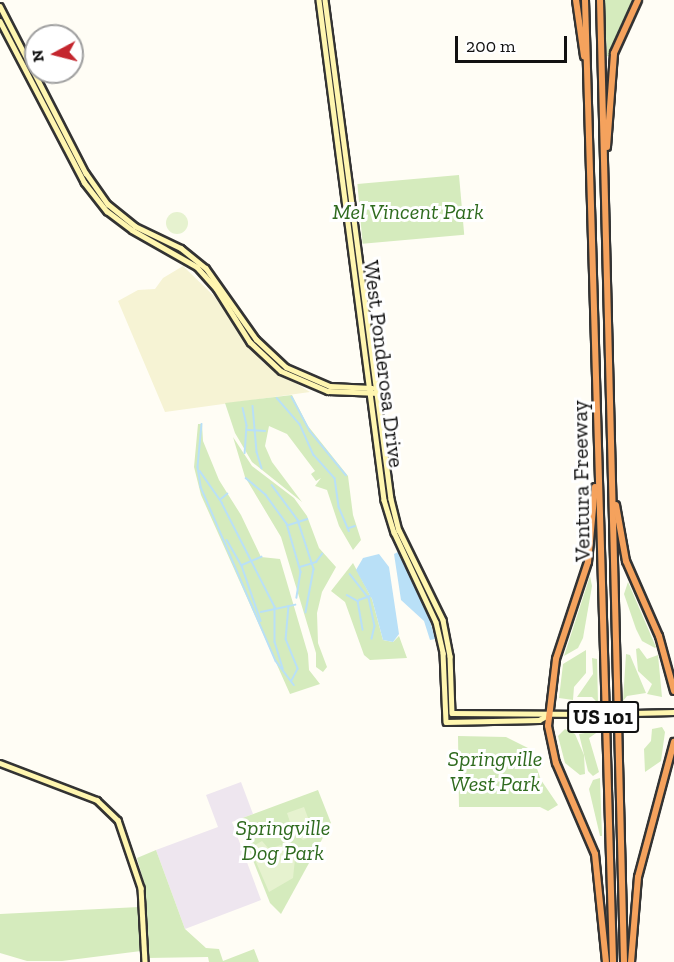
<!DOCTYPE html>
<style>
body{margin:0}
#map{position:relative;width:674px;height:962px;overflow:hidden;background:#fffdf5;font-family:"Zilla Slab",serif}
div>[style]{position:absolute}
.industrial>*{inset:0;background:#eee6ef}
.farmland>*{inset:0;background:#f6f3d4}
.green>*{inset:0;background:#d5ebbd;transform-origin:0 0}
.pitch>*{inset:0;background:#e6f2cf}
.round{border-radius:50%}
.water>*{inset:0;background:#b9e0f7}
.stream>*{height:1.5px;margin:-0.75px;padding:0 0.75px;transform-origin:0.75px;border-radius:0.75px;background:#b9e0f7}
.roads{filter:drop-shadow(2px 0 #333) drop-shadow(-2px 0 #333) drop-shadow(0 2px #333) drop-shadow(0 -2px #333)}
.secondary>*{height:4.5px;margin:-2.25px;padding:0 2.25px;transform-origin:2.25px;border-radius:2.25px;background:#fff6b0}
.highway>*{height:6px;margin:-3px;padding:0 3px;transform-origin:3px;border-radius:3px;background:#f5a25d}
.bridges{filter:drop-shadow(2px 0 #333) drop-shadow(-2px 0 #333) drop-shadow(0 2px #333) drop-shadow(0 -2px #333)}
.secondary-bridge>*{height:4.5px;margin:-2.25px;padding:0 2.25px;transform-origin:2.25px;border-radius:2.25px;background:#fff6b0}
span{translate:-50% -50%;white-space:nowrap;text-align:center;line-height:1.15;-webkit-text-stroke:6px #fff;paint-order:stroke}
.shield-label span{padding:2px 4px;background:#fff;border:2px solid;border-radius:4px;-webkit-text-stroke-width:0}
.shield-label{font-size:21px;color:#111;font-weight:700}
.park-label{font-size:22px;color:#2f6b1f;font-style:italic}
.street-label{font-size:22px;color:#111}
.north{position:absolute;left:24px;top:24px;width:60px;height:60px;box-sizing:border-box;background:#fff;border:2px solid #a0a0a0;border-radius:50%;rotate:263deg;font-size:16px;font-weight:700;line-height:24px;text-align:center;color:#111}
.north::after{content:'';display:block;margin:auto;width:21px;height:27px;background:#c4262e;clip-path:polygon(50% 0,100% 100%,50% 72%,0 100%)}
.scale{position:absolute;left:455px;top:36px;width:112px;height:27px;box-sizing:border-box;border:3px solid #111;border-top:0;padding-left:8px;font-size:18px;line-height:21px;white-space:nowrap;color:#111;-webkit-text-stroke:4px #fff;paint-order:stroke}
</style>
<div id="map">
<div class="industrial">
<i style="clip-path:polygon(241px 782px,253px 814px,232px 822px,261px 900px,185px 929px,156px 850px,218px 827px,206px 795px)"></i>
</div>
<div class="farmland">
<i style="clip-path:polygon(183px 266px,214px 296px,262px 362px,310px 392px,165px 412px,118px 301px,138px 290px,155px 289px,163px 278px)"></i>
</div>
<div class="green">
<i style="clip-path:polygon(604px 0,632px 0,611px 57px,607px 56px)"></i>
<i style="left:459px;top:175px;width:60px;height:102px;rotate:85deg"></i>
<i style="clip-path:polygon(292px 395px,308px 426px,348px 476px,353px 515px,361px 540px,353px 550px,339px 526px,327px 490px,315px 486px,321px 478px,316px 481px,311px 474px,315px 471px,287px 434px,269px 426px,265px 446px,272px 462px,302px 502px,252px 462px,235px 433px,225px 403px)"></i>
<i style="clip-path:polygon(198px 424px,202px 424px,203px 441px,219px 480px,241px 515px,261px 557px,280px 559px,308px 654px,309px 670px,320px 684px,290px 694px,201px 495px,194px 467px)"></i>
<i style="clip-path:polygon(233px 437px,252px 466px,294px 498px,307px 516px,319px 548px,336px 567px,322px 592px,317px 613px,318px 643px,327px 667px,323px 672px,316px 667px,316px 653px,281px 537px,245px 477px)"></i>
<i style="clip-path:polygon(353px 563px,372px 599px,383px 640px,393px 642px,399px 636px,407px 658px,370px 660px,364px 655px,345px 602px,331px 591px)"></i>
<i style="clip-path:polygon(590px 576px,592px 586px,583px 638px,578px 648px,564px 656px)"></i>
<i style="clip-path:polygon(628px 582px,656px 647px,655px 648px,642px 641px,636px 629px,624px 594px)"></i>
<i style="clip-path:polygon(639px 648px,647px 659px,658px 655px,662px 697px,647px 694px,652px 684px,638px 671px,636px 649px)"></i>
<i style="clip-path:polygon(586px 650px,586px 673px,574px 687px,573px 700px,559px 698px,563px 664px)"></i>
<i style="clip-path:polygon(626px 654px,630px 655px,646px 693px,627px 696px,623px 701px)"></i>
<i style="clip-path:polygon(592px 658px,597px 659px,598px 703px,592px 697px,577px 697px,593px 674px)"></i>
<i style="clip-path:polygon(600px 724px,599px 731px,589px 738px,599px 772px,593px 776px,588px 771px,579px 734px,591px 732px)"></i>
<i style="clip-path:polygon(662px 727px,665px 732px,661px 761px,645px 772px,644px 749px,651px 741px,652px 729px)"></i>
<i style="clip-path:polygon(565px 729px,575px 734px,584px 755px,585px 774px,580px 775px,565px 763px,558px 736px)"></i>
<i style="clip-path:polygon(458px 736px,506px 737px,530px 749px,541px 780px,558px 805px,548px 811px,540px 807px,459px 807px)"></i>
<i style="clip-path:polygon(600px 778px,602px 836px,600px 836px,589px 789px,593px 780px)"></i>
<i style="clip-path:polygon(318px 790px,331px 823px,281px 914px,270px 903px,237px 820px)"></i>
<i style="clip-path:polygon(156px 850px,185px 929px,206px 948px,219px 949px,223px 961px,254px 949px,259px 962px,209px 962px,208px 957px,147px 958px,146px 890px,137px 858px)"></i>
<i style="clip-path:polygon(139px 907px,141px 951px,62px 961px,27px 961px,0 953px,0 914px)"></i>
</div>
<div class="pitch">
<i class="round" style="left:166px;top:212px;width:22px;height:22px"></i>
<i style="clip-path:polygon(304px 807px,311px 826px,317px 824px,320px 832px,303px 840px,293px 831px,287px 813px)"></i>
<i style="clip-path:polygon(262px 841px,269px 849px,281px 845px,295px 859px,293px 878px,269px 892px,250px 848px)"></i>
</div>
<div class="water">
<i style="clip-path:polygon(398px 552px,426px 606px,435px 639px,430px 640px,424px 621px,401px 600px,394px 554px)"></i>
<i style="clip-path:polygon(379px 554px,389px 567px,399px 634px,393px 642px,383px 640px,372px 599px,356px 570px,363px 558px)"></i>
</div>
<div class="stream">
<i style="left:292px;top:397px;width:38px;rotate:62deg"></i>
<i style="left:310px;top:431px;width:57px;rotate:50.7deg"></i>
<i style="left:277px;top:398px;width:35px;rotate:49deg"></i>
<i style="left:300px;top:424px;width:34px;rotate:66deg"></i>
<i style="left:314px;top:455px;width:31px;rotate:48deg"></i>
<i style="left:335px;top:478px;width:29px;rotate:82deg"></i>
<i style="left:339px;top:507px;width:26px;rotate:67deg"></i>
<i style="left:253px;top:406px;width:46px;rotate:85deg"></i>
<i style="left:257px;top:452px;width:17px;rotate:73deg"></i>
<i style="left:243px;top:408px;width:18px;rotate:77deg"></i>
<i style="left:247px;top:426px;width:27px;rotate:94deg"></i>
<i style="left:202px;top:424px;width:43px;rotate:95.3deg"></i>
<i style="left:198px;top:467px;width:20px;rotate:81deg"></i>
<i style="left:201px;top:487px;width:189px;rotate:66.7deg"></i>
<i style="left:276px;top:661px;width:30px;rotate:53deg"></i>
<i style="left:248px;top:430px;width:17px;rotate:3deg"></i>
<i style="left:200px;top:471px;width:39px;rotate:55deg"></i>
<i style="left:222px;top:503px;width:117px;rotate:63deg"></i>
<i style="left:275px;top:607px;width:35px;rotate:90deg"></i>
<i style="left:275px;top:642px;width:28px;rotate:73deg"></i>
<i style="left:246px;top:478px;width:26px;rotate:40deg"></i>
<i style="left:266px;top:495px;width:36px;rotate:54deg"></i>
<i style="left:287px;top:524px;width:50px;rotate:73.7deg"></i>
<i style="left:301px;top:572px;width:26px;rotate:99deg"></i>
<i style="left:272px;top:485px;width:44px;rotate:53.4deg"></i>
<i style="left:298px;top:520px;width:52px;rotate:71.9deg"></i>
<i style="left:314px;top:569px;width:44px;rotate:100.5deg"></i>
<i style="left:221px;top:499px;width:8px;rotate:-40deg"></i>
<i style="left:289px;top:525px;width:19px;rotate:-18deg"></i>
<i style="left:349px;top:528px;width:6px;rotate:-18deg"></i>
<i style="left:227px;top:540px;width:30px;rotate:60deg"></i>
<i style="left:242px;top:566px;width:58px;rotate:70.9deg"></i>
<i style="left:242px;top:565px;width:21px;rotate:-23deg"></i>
<i style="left:300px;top:567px;width:17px;rotate:-17deg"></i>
<i style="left:316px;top:562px;width:10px;rotate:-53deg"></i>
<i style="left:350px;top:574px;width:31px;rotate:52deg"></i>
<i style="left:369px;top:598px;width:29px;rotate:78deg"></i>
<i style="left:375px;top:626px;width:13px;rotate:103deg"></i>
<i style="left:347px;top:595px;width:13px;rotate:29deg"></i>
<i style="left:358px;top:601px;width:29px;rotate:80deg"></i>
<i style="left:359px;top:600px;width:12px;rotate:-20deg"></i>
<i style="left:289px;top:606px;width:33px;rotate:95deg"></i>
<i style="left:286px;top:639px;width:32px;rotate:68deg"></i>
<i style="left:298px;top:669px;width:13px;rotate:117deg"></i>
<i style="left:261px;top:612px;width:35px;rotate:-12deg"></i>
</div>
<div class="roads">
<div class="secondary">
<i style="left:319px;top:0;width:504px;rotate:82.59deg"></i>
<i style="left:384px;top:500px;width:34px;rotate:73deg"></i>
<i style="left:394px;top:532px;width:99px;rotate:65deg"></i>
<i style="left:436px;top:622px;width:32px;rotate:77deg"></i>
<i style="left:443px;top:653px;width:69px;rotate:87.5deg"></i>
<i style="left:446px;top:722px;width:93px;rotate:-1.2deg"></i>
<i style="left:539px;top:720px;width:10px;rotate:-29deg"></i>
<i style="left:325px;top:0;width:503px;rotate:82.47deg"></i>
<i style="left:391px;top:499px;width:32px;rotate:76deg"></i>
<i style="left:399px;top:530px;width:100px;rotate:63.9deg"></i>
<i style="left:443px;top:620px;width:37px;rotate:79deg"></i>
<i style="left:450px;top:656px;width:57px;rotate:88deg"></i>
<i style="left:0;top:6px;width:188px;rotate:62.8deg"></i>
<i style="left:86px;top:173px;width:38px;rotate:55deg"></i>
<i style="left:108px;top:204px;width:35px;rotate:39deg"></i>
<i style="left:135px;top:226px;width:51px;rotate:25.6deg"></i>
<i style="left:181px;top:248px;width:32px;rotate:39deg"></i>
<i style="left:206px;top:268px;width:87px;rotate:54.8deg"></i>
<i style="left:256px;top:339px;width:41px;rotate:43deg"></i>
<i style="left:286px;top:367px;width:48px;rotate:23.4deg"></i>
<i style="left:330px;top:386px;width:42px;rotate:2.7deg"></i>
<i style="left:0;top:21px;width:182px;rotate:62.4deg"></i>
<i style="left:84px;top:182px;width:37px;rotate:52deg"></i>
<i style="left:107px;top:211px;width:31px;rotate:37deg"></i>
<i style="left:132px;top:230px;width:75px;rotate:29.6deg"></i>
<i style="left:197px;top:267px;width:28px;rotate:48deg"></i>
<i style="left:216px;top:288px;width:64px;rotate:57.8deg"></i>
<i style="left:250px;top:342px;width:42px;rotate:43.1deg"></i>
<i style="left:281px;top:371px;width:51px;rotate:23.1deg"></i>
<i style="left:328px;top:391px;width:51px;rotate:2.2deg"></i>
<i style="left:452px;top:713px;width:137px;rotate:0.4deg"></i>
<i style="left:633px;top:713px;width:41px;rotate:-1.4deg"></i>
<i style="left:0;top:763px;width:104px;rotate:20.9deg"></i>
<i style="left:97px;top:800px;width:29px;rotate:44deg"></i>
<i style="left:118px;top:820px;width:72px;rotate:71.3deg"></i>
<i style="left:141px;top:888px;width:74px;rotate:86.9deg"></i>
</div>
<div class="highway">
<i style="left:576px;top:0;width:57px;rotate:81.9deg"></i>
<i style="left:585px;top:0;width:962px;rotate:88.33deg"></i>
<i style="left:600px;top:0;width:962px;rotate:88.57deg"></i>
<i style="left:607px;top:147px;width:94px;rotate:-85.7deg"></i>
<i style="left:614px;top:53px;width:58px;rotate:-65.6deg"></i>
<i style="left:595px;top:487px;width:75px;rotate:95.3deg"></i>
<i style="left:588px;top:562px;width:102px;rotate:108.3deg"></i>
<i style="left:556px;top:659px;width:67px;rotate:96.8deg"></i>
<i style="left:548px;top:726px;width:38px;rotate:78deg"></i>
<i style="left:556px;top:763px;width:99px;rotate:66.8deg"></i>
<i style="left:595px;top:854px;width:109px;rotate:84.2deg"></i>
<i style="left:616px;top:505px;width:57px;rotate:79.9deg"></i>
<i style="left:626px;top:561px;width:82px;rotate:66.3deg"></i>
<i style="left:659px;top:636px;width:57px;rotate:74.7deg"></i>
<i style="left:631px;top:962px;width:85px;rotate:-85.3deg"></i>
<i style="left:638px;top:877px;width:140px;rotate:-75.1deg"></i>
</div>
</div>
<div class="bridges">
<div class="secondary-bridge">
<i style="left:589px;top:714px;width:44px;rotate:-1.3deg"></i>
</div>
</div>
<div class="shield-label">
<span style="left:603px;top:717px">US 101</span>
</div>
<div class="park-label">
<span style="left:408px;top:212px">Mel Vincent Park</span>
<span style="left:495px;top:771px">Springville<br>West Park</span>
<span style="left:283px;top:840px">Springville<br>Dog Park</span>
</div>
<div class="street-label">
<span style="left:384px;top:364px;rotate:83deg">West Ponderosa Drive</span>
<span style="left:581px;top:481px;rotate:-91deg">Ventura Freeway</span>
</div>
<div class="north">N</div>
<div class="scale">200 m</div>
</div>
